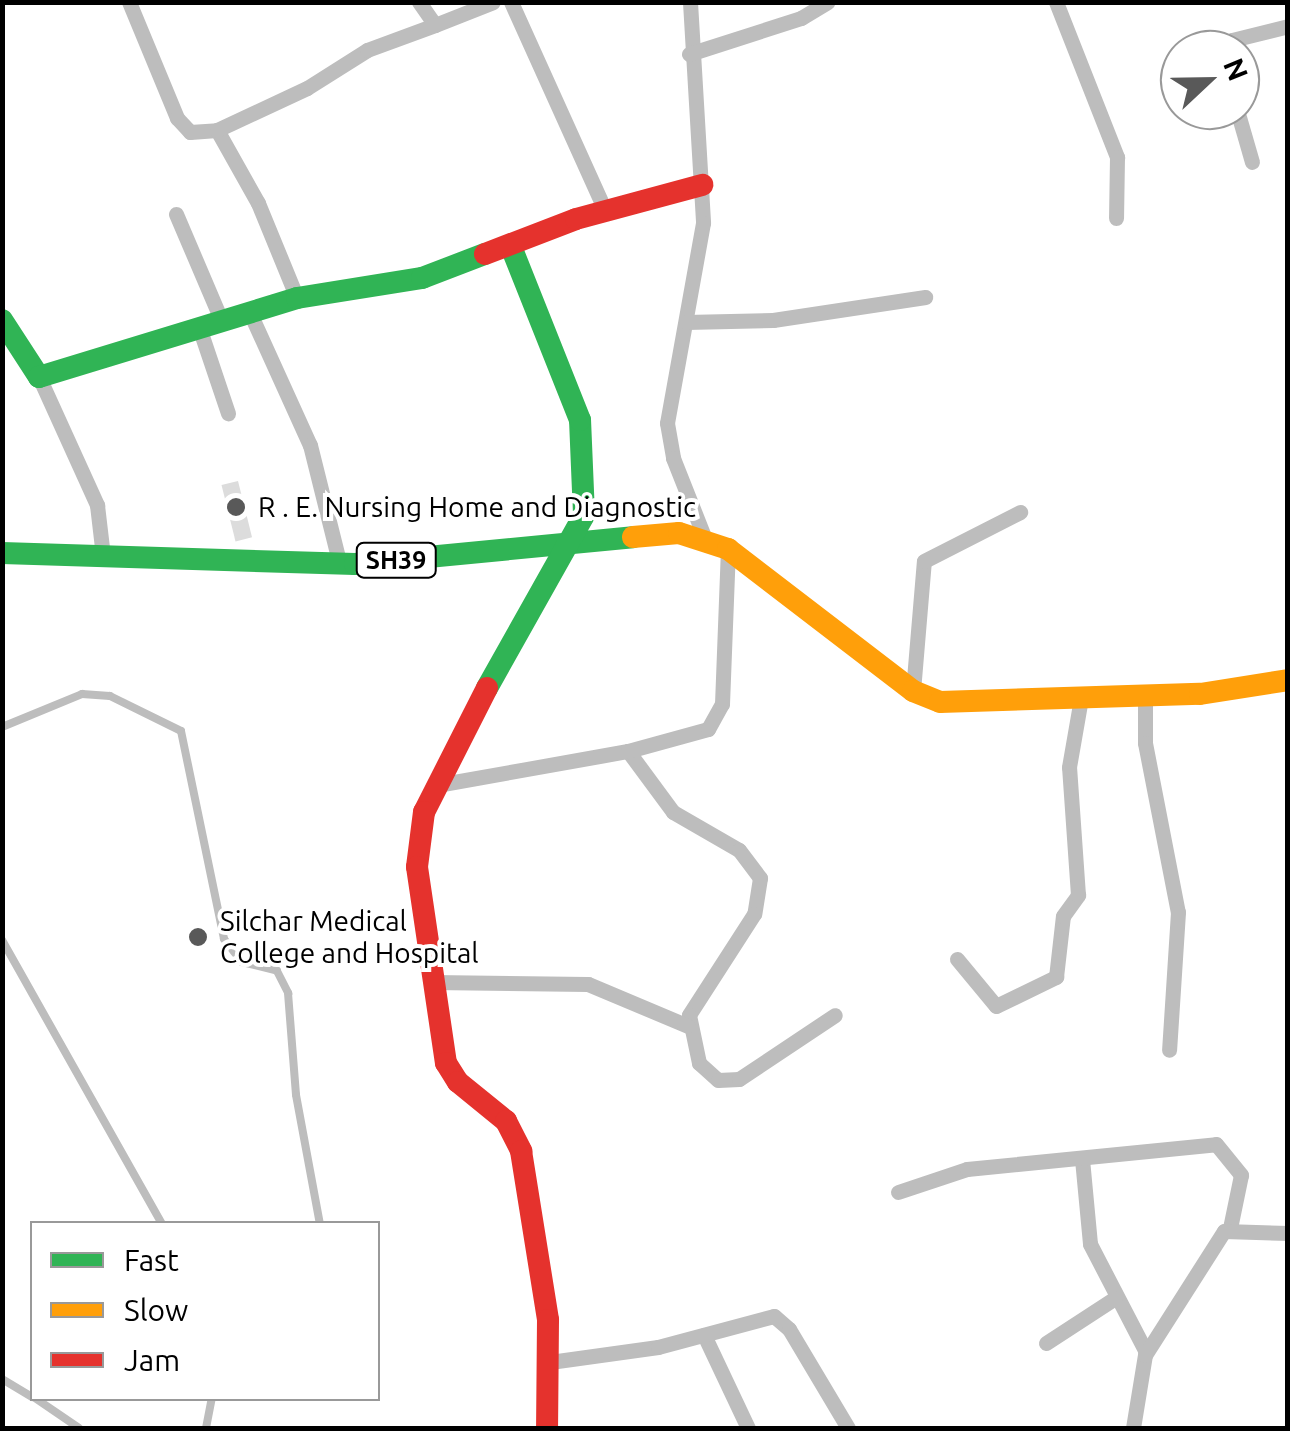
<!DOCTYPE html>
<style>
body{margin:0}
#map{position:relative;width:1290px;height:1431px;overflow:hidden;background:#fff;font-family:Ubuntu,sans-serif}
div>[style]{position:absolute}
.building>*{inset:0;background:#dcdcdc;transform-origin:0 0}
.lane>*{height:8px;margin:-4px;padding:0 4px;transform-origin:4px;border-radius:4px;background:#bdbdbd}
.street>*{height:15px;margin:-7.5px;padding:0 7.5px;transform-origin:7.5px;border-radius:7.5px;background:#bdbdbd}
.fast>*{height:22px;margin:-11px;padding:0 11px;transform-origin:11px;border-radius:11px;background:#30b455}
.slow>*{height:22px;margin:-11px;padding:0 11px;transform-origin:11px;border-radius:11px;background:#ff9f0a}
.jam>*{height:22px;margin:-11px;padding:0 11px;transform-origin:11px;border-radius:11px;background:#e5322d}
.dots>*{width:28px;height:28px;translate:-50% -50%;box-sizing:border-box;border:5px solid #fff;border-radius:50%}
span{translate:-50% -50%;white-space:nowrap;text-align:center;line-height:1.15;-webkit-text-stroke:8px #fff;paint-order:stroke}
.shield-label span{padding:2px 8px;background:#fff;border:2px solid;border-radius:8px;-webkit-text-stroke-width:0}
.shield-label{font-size:25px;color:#000;font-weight:700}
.poi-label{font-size:28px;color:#000}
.left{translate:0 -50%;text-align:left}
.frame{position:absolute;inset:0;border:5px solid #000;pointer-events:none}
.legend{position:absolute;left:30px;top:1221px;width:350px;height:180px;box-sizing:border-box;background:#fff;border:2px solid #999;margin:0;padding:12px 18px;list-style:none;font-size:30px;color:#000}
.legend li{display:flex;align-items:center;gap:20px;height:50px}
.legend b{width:50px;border:2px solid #999}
.north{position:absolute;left:1160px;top:30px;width:100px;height:100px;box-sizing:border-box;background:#fff;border:2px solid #999;border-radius:50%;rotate:68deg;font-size:28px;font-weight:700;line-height:40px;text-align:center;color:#000}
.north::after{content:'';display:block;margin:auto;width:35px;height:45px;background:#595959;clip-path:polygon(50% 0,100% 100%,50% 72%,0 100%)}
</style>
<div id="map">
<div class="building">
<i style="left:238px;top:481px;width:58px;height:17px;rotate:76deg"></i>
</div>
<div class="lane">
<i style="left:2px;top:727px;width:87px;rotate:-22.4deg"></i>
<i style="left:82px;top:694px;width:28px;rotate:4deg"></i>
<i style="left:110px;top:696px;width:79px;rotate:26.2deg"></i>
<i style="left:181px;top:731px;width:212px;rotate:78.3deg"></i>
<i style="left:224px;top:939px;width:29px;rotate:52deg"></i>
<i style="left:242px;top:962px;width:36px;rotate:14deg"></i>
<i style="left:277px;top:971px;width:25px;rotate:63deg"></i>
<i style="left:288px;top:993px;width:102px;rotate:85.5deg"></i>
<i style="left:296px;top:1095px;width:131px;rotate:79.5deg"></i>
<i style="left:2px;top:940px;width:326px;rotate:60.6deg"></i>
<i style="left:2px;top:1379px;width:35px;rotate:31deg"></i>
<i style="left:35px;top:1398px;width:53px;rotate:34.3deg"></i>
<i style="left:206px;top:1428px;width:31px;rotate:-79deg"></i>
</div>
<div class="street">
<i style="left:129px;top:2px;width:126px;rotate:67.5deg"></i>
<i style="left:177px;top:118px;width:19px;rotate:47deg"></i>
<i style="left:190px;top:132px;width:27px;rotate:-4deg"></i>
<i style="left:217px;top:130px;width:84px;rotate:60.7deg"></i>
<i style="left:258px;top:203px;width:103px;rotate:67.7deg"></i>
<i style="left:419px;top:2px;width:28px;rotate:55deg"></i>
<i style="left:435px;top:25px;width:62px;rotate:-21.6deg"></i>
<i style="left:511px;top:2px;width:228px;rotate:65.7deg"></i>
<i style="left:690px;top:2px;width:221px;rotate:86.6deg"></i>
<i style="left:703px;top:223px;width:203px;rotate:100.2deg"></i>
<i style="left:667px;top:423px;width:36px;rotate:80deg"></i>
<i style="left:673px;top:458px;width:87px;rotate:68.4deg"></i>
<i style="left:1056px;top:2px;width:167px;rotate:68.5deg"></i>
<i style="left:1117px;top:157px;width:61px;rotate:90.9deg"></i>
<i style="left:1224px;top:50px;width:13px;rotate:-51deg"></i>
<i style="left:1232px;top:40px;width:58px;rotate:-14deg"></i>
<i style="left:689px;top:54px;width:118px;rotate:-17.8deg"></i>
<i style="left:801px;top:18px;width:31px;rotate:-31deg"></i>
<i style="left:1237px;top:110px;width:54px;rotate:73.9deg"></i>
<i style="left:217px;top:130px;width:99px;rotate:-25deg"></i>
<i style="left:307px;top:88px;width:71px;rotate:-32.3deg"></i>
<i style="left:367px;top:50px;width:72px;rotate:-20.2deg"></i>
<i style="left:176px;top:214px;width:117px;rotate:66.9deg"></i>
<i style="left:250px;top:313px;width:145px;rotate:65.6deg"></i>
<i style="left:310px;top:445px;width:120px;rotate:76deg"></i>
<i style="left:686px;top:322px;width:87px;rotate:-1.3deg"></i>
<i style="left:773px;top:320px;width:154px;rotate:-8.6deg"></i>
<i style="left:200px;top:330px;width:88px;rotate:71.4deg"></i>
<i style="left:39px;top:377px;width:141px;rotate:65.6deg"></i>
<i style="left:97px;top:505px;width:51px;rotate:83.3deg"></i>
<i style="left:913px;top:691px;width:130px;rotate:-85.2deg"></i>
<i style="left:924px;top:561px;width:108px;rotate:-27deg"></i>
<i style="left:1145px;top:696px;width:47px;rotate:90deg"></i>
<i style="left:1145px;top:743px;width:172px;rotate:79deg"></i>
<i style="left:1178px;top:912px;width:138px;rotate:93.7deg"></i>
<i style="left:628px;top:751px;width:76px;rotate:53.6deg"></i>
<i style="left:673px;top:812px;width:76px;rotate:29.9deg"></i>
<i style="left:739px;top:850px;width:35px;rotate:53deg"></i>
<i style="left:760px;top:878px;width:36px;rotate:99deg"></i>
<i style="left:754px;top:914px;width:120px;rotate:122.8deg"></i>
<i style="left:689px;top:1015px;width:49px;rotate:78.2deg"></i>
<i style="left:699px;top:1063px;width:25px;rotate:42deg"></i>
<i style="left:718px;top:1080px;width:21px;rotate:-3deg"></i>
<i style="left:739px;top:1079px;width:115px;rotate:-33.7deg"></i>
<i style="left:437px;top:785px;width:194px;rotate:-10.1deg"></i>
<i style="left:628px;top:751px;width:83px;rotate:-15.4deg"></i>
<i style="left:708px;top:729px;width:29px;rotate:-61deg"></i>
<i style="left:722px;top:704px;width:155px;rotate:-87.8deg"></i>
<i style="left:957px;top:959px;width:61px;rotate:50.3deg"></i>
<i style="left:996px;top:1006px;width:67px;rotate:-25.8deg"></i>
<i style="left:1056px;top:977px;width:61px;rotate:-83.5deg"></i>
<i style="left:1063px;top:916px;width:26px;rotate:-54deg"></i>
<i style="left:1078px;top:895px;width:128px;rotate:-94deg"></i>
<i style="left:1069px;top:767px;width:70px;rotate:-80.1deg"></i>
<i style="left:432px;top:982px;width:156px;rotate:0.7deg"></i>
<i style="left:588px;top:984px;width:108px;rotate:22.8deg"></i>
<i style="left:1082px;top:1159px;width:85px;rotate:84.6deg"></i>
<i style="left:1090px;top:1244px;width:122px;rotate:62.6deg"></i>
<i style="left:898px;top:1192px;width:73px;rotate:-18.4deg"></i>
<i style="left:967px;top:1169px;width:250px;rotate:-5.7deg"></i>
<i style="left:1216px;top:1144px;width:40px;rotate:51deg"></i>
<i style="left:1241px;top:1175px;width:54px;rotate:101.7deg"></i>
<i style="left:704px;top:1335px;width:103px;rotate:64.7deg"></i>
<i style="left:1046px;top:1343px;width:82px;rotate:-33.1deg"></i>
<i style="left:550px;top:1362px;width:109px;rotate:-7.9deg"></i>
<i style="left:658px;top:1347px;width:120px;rotate:-15deg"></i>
<i style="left:774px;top:1316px;width:20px;rotate:41deg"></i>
<i style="left:789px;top:1329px;width:115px;rotate:59.2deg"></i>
<i style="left:1133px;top:1428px;width:74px;rotate:-80.7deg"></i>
<i style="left:1145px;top:1355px;width:147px;rotate:-57.5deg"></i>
<i style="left:1224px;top:1231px;width:64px;rotate:1.8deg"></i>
</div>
<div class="fast">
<i style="left:2px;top:320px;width:68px;rotate:57deg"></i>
<i style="left:39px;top:377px;width:270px;rotate:-17deg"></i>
<i style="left:297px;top:298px;width:127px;rotate:-9.1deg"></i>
<i style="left:422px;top:278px;width:67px;rotate:-20.9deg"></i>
<i style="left:2px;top:553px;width:353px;rotate:1.8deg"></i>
<i style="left:355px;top:564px;width:279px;rotate:-5.5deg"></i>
<i style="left:487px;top:688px;width:198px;rotate:-60.7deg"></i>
<i style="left:584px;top:515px;width:95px;rotate:-92.4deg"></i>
<i style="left:580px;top:420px;width:186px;rotate:-111.7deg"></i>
</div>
<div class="slow">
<i style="left:633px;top:537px;width:46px;rotate:-5deg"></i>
<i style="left:679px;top:533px;width:52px;rotate:18.1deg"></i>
<i style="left:728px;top:549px;width:233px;rotate:37.5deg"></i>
<i style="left:913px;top:691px;width:29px;rotate:22deg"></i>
<i style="left:940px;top:702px;width:260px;rotate:-1.8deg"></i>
<i style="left:1200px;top:694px;width:89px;rotate:-9deg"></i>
</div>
<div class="jam">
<i style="left:485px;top:254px;width:97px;rotate:-21deg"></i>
<i style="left:576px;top:219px;width:131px;rotate:-15.1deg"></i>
<i style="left:487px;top:688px;width:139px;rotate:116.9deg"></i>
<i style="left:424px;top:812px;width:55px;rotate:97.3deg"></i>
<i style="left:417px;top:867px;width:198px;rotate:81.6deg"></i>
<i style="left:446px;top:1063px;width:22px;rotate:58deg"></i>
<i style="left:458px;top:1082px;width:62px;rotate:39.1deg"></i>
<i style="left:506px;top:1121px;width:34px;rotate:63deg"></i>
<i style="left:521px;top:1151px;width:171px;rotate:80.9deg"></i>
<i style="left:548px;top:1320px;width:108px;rotate:90.5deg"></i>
</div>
<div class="dots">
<i style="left:236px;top:507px;background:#595959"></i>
<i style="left:198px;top:937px;background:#595959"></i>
</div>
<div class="shield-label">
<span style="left:396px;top:560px">SH39</span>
</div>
<div class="poi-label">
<span class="left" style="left:258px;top:507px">R . E. Nursing Home and Diagnostic</span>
<span class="left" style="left:220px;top:937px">Silchar Medical<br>College and Hospital</span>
</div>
<div class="frame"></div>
<ul class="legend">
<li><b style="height:12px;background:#30b455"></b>Fast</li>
<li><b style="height:12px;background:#ff9f0a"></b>Slow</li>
<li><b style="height:12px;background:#e5322d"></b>Jam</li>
</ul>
<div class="north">N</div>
</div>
